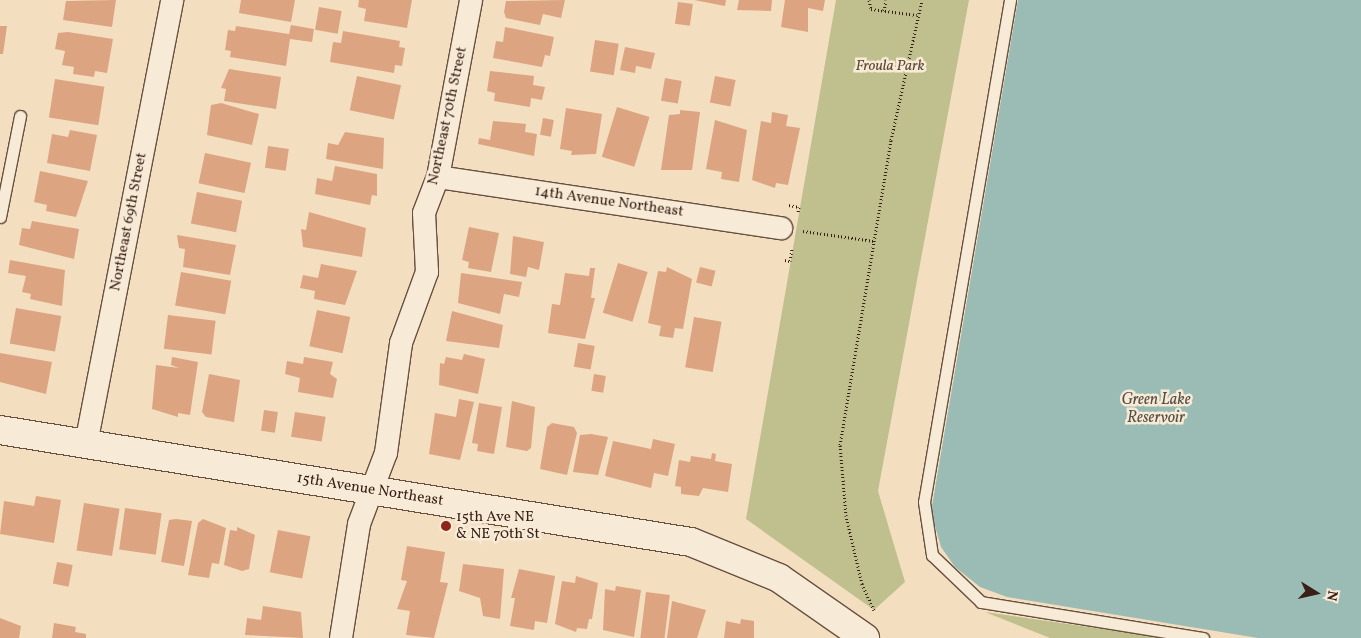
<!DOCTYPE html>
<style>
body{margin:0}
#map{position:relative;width:1361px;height:638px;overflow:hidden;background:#f3dfc0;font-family:Vollkorn,serif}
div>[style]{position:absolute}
.green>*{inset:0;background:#c0c08e}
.water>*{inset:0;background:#9bbcb5}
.building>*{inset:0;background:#dda481;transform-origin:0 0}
.path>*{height:3px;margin-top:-1.5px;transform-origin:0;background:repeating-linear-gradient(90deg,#392016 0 1px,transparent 0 3.5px)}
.roads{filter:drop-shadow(1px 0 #685040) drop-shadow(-1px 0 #685040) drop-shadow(0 1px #685040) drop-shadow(0 -1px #685040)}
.service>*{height:11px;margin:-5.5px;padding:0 5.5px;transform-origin:5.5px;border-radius:5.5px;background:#f7ead6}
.minor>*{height:22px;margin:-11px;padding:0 11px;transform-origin:11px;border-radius:11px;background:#f7ead6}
.secondary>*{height:28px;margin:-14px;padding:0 14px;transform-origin:14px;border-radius:14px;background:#f7ead6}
.dots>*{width:14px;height:14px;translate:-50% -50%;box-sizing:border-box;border:2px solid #f7ead6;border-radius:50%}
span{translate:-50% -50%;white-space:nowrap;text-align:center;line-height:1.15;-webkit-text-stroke:5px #f7ead6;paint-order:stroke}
.park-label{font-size:15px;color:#5b4834;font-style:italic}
.street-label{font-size:15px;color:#392016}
.poi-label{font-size:15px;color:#392016}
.left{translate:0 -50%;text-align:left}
.water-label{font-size:16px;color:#564f46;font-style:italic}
.north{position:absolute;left:1291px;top:568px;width:50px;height:50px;-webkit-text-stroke:4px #f7ead6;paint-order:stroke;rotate:100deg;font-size:14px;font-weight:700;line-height:20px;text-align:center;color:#392016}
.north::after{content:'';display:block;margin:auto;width:18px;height:22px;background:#392016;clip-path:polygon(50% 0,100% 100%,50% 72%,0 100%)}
</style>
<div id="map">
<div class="green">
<i style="clip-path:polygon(836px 0,969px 0,878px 491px,905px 582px,874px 610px,746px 519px)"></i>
<i style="clip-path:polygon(985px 612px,1166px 638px,1050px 638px)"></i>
</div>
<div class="water">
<i style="clip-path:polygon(1018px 0,1361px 0,1361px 638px,1258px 638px,1007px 597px,980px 587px,955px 567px,941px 547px,931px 512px)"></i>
</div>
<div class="building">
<i style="clip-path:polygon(116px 0,112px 27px,63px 20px,66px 1px)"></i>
<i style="clip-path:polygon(241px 0,295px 0,291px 22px,239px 13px)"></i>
<i style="clip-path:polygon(359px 0,412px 0,407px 28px,364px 21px,366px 9px,358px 7px)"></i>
<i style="clip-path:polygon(565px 0,561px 18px,543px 14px,540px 25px,506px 18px,504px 12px,506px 1px)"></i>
<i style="clip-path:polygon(694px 0,726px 0,725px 6px)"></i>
<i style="clip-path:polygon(739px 0,772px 0,771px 11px,737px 10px)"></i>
<i style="clip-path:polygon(785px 0,825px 0,823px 11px,808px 8px,808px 32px,781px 27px)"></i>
<i style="left:678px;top:2px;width:15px;height:22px;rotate:8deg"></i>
<i style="left:319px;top:7px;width:23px;height:23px;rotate:10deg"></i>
<i style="clip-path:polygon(291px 25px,314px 29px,312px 42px,290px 39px,286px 66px,230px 57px,231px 51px,225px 50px,228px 30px,235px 31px,236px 26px,289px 34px)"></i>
<i style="clip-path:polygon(0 26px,7px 26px,3px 54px,0 54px)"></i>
<i style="clip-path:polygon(505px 27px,554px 37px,550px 56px,545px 55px,542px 67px,493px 58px,496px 41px,503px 42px)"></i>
<i style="clip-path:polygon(343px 31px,400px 41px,399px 47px,405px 48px,402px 66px,395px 65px,394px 73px,330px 62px,333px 42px,341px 43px)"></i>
<i style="clip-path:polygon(68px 32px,113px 39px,107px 73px,95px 71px,94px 77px,73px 74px,74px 67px,62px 65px,65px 51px,55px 49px,58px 33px)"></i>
<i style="left:595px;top:40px;width:24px;height:32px;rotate:9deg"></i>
<i style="clip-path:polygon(625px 47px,655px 53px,651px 69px,636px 66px,635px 73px,620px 70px)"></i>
<i style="clip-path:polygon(229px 69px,281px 77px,276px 109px,224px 101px,226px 89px,221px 88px)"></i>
<i style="clip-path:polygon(490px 71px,534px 76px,533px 85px,545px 87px,542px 100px,531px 98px,530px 107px,494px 101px,495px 93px,487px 91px)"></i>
<i style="left:357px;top:76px;width:45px;height:35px;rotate:12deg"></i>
<i style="left:715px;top:76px;width:21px;height:27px;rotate:11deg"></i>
<i style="left:665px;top:78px;width:17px;height:23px;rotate:10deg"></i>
<i style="left:55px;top:79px;width:50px;height:39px;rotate:9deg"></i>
<i style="clip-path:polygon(221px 103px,259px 114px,252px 145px,207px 135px,211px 105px)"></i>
<i style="left:617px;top:107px;width:34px;height:52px;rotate:17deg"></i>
<i style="clip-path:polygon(566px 108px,602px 114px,596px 154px,571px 155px,572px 151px,560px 149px)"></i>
<i style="clip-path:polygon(680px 110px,700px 112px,692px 170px,661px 170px,669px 115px,680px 114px)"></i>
<i style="clip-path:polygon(772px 112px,788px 115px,786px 126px,800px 128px,788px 185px,776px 183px,775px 188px,752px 180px,761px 121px,771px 123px)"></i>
<i style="left:543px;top:118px;width:11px;height:17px;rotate:10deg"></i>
<i style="clip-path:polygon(715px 120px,747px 130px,739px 182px,721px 179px,722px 172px,706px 169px)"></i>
<i style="clip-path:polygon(493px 121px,526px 124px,525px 132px,537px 134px,534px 156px,478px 144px,479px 138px,490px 140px)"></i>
<i style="clip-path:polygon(70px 130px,97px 135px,90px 171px,47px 163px,52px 134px,68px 137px)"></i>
<i style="clip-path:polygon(345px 132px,384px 138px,383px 169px,326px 159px,328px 143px,338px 145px)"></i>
<i style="left:268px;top:146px;width:21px;height:22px;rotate:8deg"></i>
<i style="left:205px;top:153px;width:47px;height:31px;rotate:12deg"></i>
<i style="clip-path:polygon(335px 166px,377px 174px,377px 196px,372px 195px,370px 205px,315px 194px,317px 178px,332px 181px)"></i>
<i style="clip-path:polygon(40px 171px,88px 181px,76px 217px,46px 211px,47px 205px,34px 202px)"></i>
<i style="left:197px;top:192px;width:46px;height:32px;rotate:11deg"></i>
<i style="clip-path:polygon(309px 212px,366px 228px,362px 257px,303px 247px,301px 229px,306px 230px)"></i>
<i style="clip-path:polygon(32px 221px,79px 229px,74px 259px,19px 245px,22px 228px,30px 229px)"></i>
<i style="clip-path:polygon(469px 227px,499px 233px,491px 272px,468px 268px,469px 262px,462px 260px)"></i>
<i style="clip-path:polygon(177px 235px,236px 245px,230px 275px,183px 267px,185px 249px,179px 248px)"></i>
<i style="clip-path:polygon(513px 236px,544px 242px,539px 270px,528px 267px,526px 277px,510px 274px)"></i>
<i style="clip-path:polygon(10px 260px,65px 270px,62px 306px,30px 299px,31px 294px,22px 292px,26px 276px,8px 273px)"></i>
<i style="left:618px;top:263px;width:31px;height:52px;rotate:17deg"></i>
<i style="clip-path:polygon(321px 264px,357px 271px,345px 305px,314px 299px,315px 291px,300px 288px,303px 275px,318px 278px)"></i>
<i style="clip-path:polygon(667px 267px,692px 279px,683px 329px,675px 328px,673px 338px,659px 336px,661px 326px,648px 323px,658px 271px,666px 272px)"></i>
<i style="left:700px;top:267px;width:16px;height:16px;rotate:14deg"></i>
<i style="clip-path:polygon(590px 268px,595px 268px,591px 298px,595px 298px,585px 339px,548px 333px,552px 304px,560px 305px,565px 273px,589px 276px)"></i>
<i style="left:181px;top:272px;width:51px;height:34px;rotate:10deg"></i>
<i style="clip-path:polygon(461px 273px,522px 282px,519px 297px,504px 294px,500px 314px,458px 303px)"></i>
<i style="left:16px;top:308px;width:46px;height:36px;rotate:10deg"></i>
<i style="left:317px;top:310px;width:34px;height:37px;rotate:12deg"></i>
<i style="clip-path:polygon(452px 311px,503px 325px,499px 348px,446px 341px)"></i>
<i style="left:168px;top:315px;width:48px;height:34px;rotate:7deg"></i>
<i style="left:694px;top:317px;width:28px;height:51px;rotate:10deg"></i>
<i style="left:578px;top:343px;width:17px;height:24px;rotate:10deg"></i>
<i style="clip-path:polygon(0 353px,52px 362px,46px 394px,0 382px)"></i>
<i style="clip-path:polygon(464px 354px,485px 359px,478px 394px,439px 385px,440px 363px,444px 364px,446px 357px,462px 360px)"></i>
<i style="clip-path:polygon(172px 357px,198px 362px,190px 415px,178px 413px,178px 417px,152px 409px,156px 365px,179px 368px,171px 365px)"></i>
<i style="clip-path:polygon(304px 357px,333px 362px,330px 374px,337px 379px,333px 398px,298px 392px,300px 378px,285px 374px,287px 361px,303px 364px)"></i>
<i style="clip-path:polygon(209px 374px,240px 380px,234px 422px,206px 417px,202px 412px)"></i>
<i style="left:594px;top:374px;width:12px;height:17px;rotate:9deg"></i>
<i style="clip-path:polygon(459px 399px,474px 402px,460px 460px,429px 454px,435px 413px,456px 417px)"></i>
<i style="clip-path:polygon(512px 401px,535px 407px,531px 448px,527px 451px,506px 447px)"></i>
<i style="clip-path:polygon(479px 403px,502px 407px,494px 454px,477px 451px,478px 444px,472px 443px)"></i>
<i style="left:264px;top:410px;width:14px;height:21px;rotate:8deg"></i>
<i style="left:295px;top:412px;width:31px;height:25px;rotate:9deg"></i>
<i style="clip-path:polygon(552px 423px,574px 427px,577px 433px,567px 475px,540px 469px,547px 427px)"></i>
<i style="clip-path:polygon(591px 434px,608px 437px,598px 475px,573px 472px,580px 435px)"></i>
<i style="clip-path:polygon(653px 439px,675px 444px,668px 476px,654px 473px,651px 488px,605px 476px,613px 441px,651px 449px)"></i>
<i style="clip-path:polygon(712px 453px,716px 454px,715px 461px,732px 464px,728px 492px,703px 488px,699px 496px,681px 494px,681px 487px,675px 486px,679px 460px,690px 462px,691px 456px,711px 459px)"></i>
<i style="clip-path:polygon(36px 496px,61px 500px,54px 543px,0 534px,4px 501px,34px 506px)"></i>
<i style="left:84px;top:503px;width:36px;height:48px;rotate:9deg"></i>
<i style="left:125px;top:508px;width:37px;height:42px;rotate:8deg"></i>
<i style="clip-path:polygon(176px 519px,192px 521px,184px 566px,161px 562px,169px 520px)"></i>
<i style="clip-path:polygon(203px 519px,226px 528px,219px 564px,212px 563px,209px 578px,188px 575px,198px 523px)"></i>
<i style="clip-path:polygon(237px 527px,255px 535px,249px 569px,242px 571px,224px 565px,230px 530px,237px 531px)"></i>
<i style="left:278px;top:530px;width:33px;height:43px;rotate:11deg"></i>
<i style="clip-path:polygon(407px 546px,445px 552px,440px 582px,448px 583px,434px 638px,406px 635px,410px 611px,397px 609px,407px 581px,401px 580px)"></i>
<i style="left:57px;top:562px;width:16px;height:22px;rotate:11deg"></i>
<i style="clip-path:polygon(463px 564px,504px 569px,500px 619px,483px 616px,480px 598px,459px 591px)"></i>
<i style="clip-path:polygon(519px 569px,555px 576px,547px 623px,535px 621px,534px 630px,510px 626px,515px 598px,511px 598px)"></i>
<i style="clip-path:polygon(576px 576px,598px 583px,592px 619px,589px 619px,587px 629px,577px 628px,576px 632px,555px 624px,562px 581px,575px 583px)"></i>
<i style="clip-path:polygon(616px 586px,641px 590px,634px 637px,603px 630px,605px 589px,615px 591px)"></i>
<i style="left:646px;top:592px;width:24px;height:47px;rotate:7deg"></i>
<i style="clip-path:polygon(672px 601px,706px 610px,697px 638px,667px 638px)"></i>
<i style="clip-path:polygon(263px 606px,301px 612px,303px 638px,245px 635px,247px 618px,261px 620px)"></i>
<i style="clip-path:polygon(0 618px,21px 626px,19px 638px,0 638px)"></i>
<i style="clip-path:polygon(741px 619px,754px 621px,754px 638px,724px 638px,726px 621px,740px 624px)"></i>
<i style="clip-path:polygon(54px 623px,76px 627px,75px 632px,86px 634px,86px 638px,52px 638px)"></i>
</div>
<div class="path">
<i style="left:869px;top:0;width:9px;rotate:77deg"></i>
<i style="left:871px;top:9px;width:46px;rotate:7.4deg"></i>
<i style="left:884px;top:11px;width:11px;rotate:-80deg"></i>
<i style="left:789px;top:205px;width:10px;rotate:11deg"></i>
<i style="left:799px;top:207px;width:5px;rotate:101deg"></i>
<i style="left:803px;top:231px;width:72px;rotate:8deg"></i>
<i style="left:785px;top:260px;width:5px;rotate:11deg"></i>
<i style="left:790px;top:261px;width:13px;rotate:-81deg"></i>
<i style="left:874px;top:610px;width:29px;rotate:-115deg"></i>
<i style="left:862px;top:584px;width:70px;rotate:-103.2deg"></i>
<i style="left:846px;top:516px;width:71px;rotate:-94.8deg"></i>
<i style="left:840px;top:445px;width:309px;rotate:-80.5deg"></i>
<i style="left:891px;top:140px;width:143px;rotate:-77.5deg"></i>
</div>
<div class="roads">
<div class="service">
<i style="left:1010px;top:0;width:509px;rotate:99.72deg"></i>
<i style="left:924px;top:502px;width:54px;rotate:81.4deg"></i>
<i style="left:932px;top:555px;width:68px;rotate:43.8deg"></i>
<i style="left:981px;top:602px;width:225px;rotate:9.2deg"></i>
<i style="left:0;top:217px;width:103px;rotate:-78.8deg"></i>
</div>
<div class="minor">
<i style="left:438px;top:177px;width:347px;rotate:8.5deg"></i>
<i style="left:86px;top:444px;width:452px;rotate:-79deg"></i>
<i style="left:341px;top:638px;width:115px;rotate:-81deg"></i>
<i style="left:359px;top:524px;width:76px;rotate:-69.2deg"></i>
<i style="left:386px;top:453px;width:111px;rotate:-82.2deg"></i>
<i style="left:401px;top:343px;width:76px;rotate:-69.9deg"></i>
<i style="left:427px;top:272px;width:59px;rotate:-92.9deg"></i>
<i style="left:424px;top:213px;width:39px;rotate:-69deg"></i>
<i style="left:438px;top:177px;width:180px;rotate:-79.4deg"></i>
</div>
<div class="secondary">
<i style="left:0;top:430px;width:700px;rotate:9.21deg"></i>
<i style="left:691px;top:542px;width:95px;rotate:22.2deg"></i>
<i style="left:779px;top:578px;width:105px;rotate:34.9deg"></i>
</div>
</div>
<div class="dots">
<i style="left:446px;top:526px;background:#8f2418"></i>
</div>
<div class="park-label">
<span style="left:890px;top:67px">Froula Park</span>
</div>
<div class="street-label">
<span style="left:448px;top:116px;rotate:-78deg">Northeast 70th Street</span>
<span style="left:609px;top:202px;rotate:8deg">14th Avenue Northeast</span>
<span style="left:129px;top:222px;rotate:-79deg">Northeast 69th Street</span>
<span style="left:370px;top:490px;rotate:9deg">15th Avenue Northeast</span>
</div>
<div class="poi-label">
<span class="left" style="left:456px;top:526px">15th Ave NE<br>&amp; NE 70th St</span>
</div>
<div class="water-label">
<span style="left:1156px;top:409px">Green Lake<br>Reservoir</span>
</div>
<div class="north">N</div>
</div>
